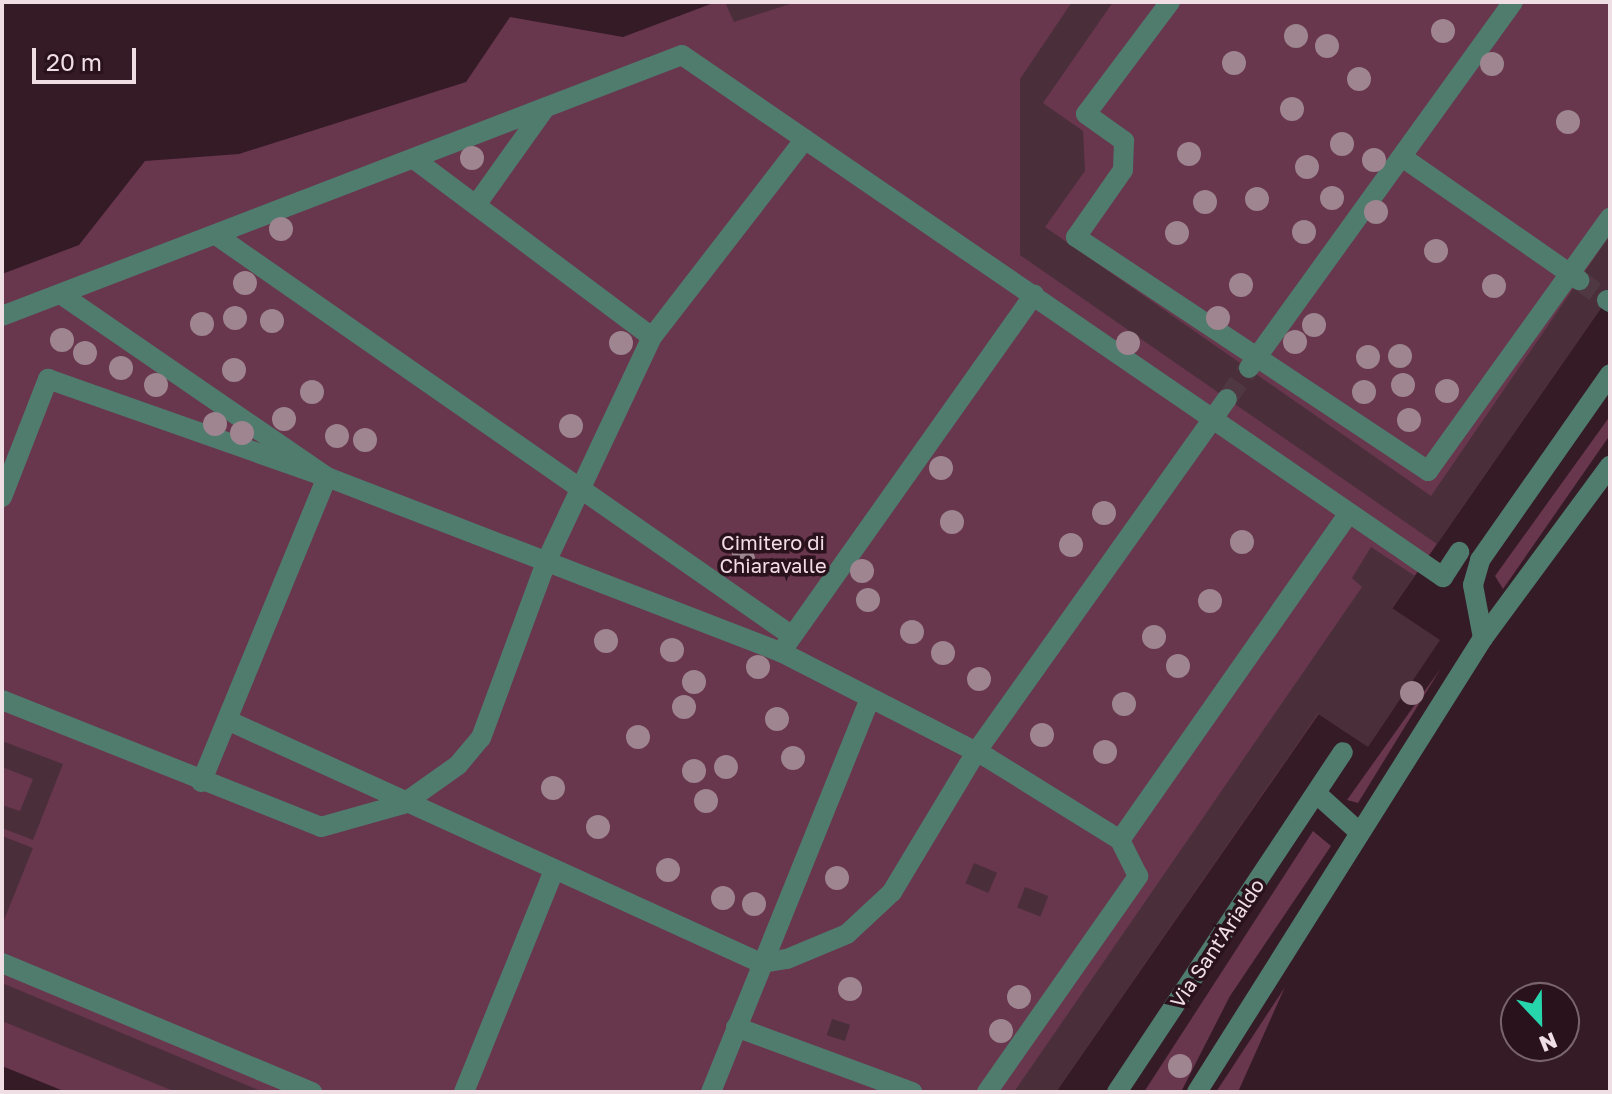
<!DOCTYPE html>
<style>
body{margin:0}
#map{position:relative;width:1612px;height:1094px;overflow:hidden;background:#341b26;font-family:"Golos Text",sans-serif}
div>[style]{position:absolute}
.green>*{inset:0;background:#68364d}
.building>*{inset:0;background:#4a2f3b;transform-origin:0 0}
.minor-tunnel>*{height:20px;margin-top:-10px;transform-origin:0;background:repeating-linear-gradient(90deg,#503843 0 20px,transparent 0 30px)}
.minor>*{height:20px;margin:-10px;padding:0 10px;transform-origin:10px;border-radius:10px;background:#507c6e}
.trees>*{width:24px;height:24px;margin:-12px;border-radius:50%;background:#9e858f}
span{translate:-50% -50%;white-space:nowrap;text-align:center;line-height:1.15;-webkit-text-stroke:7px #2a121d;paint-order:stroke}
.park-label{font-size:20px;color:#f4dce5}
.street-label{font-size:20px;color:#f0dee5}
.frame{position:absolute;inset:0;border:4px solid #f0dee5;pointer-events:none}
.north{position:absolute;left:1500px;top:982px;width:80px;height:80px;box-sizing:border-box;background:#2a121d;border:2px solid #79646d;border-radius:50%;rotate:158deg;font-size:22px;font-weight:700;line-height:32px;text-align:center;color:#f0dee5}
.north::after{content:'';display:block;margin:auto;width:28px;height:36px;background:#27d5ad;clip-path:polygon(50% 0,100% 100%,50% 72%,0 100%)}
.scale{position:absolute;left:32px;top:48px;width:104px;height:36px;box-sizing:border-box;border:4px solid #f0dee5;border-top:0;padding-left:10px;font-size:24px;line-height:28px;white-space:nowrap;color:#f0dee5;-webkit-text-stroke:6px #2a121d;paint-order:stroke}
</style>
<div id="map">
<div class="green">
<i style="clip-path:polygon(716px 2px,1610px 2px,1610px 295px,1056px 1092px,66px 1092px,2px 1066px,2px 274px,79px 245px,145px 161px,239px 154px,466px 82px,510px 17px,623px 37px)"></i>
<i style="clip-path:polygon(1610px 416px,1610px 435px,1503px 589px,1495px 576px)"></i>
<i style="clip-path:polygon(1441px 668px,1358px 803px,1347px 800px)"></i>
<i style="clip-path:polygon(1313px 831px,1331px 846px,1230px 996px,1181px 1092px,1144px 1092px)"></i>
<i style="clip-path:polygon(1285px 987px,1238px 1092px,1216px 1092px)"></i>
</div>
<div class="building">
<i style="clip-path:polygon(725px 2px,796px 2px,734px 22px)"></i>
<i style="clip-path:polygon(1072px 2px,1113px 2px,1043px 103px,1083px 131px,1085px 171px,1045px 227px,1431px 496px,1610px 235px,1610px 295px,1437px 544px,1020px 255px,1020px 79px)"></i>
<i style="clip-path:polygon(1371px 547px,1415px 576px,1392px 608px,1440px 640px,1368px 747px,1318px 714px,1056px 1092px,1014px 1092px,1362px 587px,1352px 578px)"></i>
<i style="clip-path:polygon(2px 741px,63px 764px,33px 840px,2px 828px,2px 805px,20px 811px,33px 779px,2px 767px)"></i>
<i style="clip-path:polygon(2px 836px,33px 848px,2px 925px,3px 863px)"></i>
<i style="left:974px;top:863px;width:25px;height:22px;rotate:23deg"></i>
<i style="left:1025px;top:887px;width:25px;height:22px;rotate:21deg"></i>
<i style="clip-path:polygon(2px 983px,263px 1092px,176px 1092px,2px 1021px)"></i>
<i style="left:832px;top:1019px;width:19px;height:17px;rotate:18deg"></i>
</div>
<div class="minor-tunnel">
<i style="left:1579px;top:280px;width:34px;rotate:36deg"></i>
<i style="left:1227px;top:399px;width:38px;rotate:-55deg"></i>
</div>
<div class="minor">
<i style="left:1170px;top:2px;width:140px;rotate:126.9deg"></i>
<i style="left:1086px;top:114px;width:47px;rotate:35.4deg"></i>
<i style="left:1124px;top:141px;width:29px;rotate:92deg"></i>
<i style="left:1123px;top:170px;width:82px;rotate:125deg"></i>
<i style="left:1076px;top:237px;width:423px;rotate:33.6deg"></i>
<i style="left:1428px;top:471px;width:312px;rotate:-54.3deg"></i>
<i style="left:1402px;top:157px;width:216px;rotate:34.8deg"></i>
<i style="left:414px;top:159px;width:297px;rotate:36.8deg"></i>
<i style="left:476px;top:205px;width:120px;rotate:-54.5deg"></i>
<i style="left:216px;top:235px;width:702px;rotate:34.84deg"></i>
<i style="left:62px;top:295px;width:321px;rotate:34.5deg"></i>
<i style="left:327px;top:477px;width:487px;rotate:21.1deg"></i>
<i style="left:781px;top:652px;width:438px;rotate:-54.7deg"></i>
<i style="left:1607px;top:300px;width:4px;rotate:34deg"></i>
<i style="left:2px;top:316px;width:728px;rotate:-21deg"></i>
<i style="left:682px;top:55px;width:923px;rotate:34.45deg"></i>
<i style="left:1443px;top:577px;width:30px;rotate:-57deg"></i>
<i style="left:1249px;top:368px;width:451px;rotate:-54.2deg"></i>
<i style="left:2px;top:497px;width:127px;rotate:-68.7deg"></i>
<i style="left:48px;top:379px;width:296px;rotate:19.4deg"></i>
<i style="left:327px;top:477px;width:330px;rotate:112.4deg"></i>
<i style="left:1483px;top:638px;width:54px;rotate:-100.7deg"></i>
<i style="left:1473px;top:585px;width:26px;rotate:-74deg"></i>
<i style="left:1480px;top:560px;width:227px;rotate:-55deg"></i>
<i style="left:781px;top:652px;width:233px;rotate:27.1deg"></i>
<i style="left:988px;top:758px;width:155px;rotate:31.8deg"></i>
<i style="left:2px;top:700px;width:343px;rotate:21.7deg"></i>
<i style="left:321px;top:827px;width:85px;rotate:-15.7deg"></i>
<i style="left:403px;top:804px;width:67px;rotate:-35.3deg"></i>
<i style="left:458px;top:765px;width:35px;rotate:-50deg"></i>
<i style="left:481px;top:738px;width:188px;rotate:-69.7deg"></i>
<i style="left:546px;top:562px;width:249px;rotate:-64.8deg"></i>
<i style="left:652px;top:337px;width:250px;rotate:-52.3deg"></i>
<i style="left:227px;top:720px;width:587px;rotate:24.47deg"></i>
<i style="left:761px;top:963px;width:26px;rotate:-9deg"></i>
<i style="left:787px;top:959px;width:65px;rotate:-22.6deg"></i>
<i style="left:847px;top:934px;width:62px;rotate:-43deg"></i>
<i style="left:892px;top:892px;width:163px;rotate:-59deg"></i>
<i style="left:976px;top:752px;width:433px;rotate:-54.6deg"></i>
<i style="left:1317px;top:794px;width:55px;rotate:42.1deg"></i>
<i style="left:2px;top:963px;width:336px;rotate:22.6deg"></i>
<i style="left:736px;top:1027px;width:188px;rotate:20.3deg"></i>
<i style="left:464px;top:1092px;width:240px;rotate:-67.9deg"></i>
<i style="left:711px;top:1092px;width:425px;rotate:-68deg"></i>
<i style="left:987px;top:1092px;width:264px;rotate:-55deg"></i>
<i style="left:1138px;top:876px;width:40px;rotate:-116.6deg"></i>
<i style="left:1120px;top:840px;width:399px;rotate:-55deg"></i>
<i style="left:1117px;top:1092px;width:408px;rotate:-56.4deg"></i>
<i style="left:1197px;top:1092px;width:537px;rotate:-57.79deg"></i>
<i style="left:1483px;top:638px;width:214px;rotate:-53.6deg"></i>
</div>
<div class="trees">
<i style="left:1443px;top:31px"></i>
<i style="left:1296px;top:36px"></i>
<i style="left:1327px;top:46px"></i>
<i style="left:1234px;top:63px"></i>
<i style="left:1492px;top:64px"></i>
<i style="left:1359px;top:79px"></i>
<i style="left:1292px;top:109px"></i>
<i style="left:1568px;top:122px"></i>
<i style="left:1342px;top:144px"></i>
<i style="left:1189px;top:154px"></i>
<i style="left:472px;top:158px"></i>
<i style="left:1374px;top:160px"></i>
<i style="left:1307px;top:167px"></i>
<i style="left:1332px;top:198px"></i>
<i style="left:1257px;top:199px"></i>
<i style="left:1205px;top:202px"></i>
<i style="left:1376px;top:212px"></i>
<i style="left:281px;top:229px"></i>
<i style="left:1304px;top:232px"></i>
<i style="left:1177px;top:233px"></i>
<i style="left:1436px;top:251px"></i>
<i style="left:245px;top:283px"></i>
<i style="left:1241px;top:285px"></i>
<i style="left:1494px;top:286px"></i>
<i style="left:235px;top:318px"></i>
<i style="left:1218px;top:318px"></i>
<i style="left:272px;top:321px"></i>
<i style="left:202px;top:324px"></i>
<i style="left:1314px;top:325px"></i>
<i style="left:62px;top:340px"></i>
<i style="left:1295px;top:342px"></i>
<i style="left:621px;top:343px"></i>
<i style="left:1128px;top:343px"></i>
<i style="left:85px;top:353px"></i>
<i style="left:1400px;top:356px"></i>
<i style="left:1368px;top:357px"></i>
<i style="left:121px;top:368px"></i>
<i style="left:234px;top:370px"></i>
<i style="left:156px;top:385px"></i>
<i style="left:1403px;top:385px"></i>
<i style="left:1447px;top:391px"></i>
<i style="left:312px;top:392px"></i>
<i style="left:1364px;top:392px"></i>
<i style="left:284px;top:419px"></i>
<i style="left:1409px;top:420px"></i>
<i style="left:215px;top:424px"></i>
<i style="left:571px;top:426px"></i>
<i style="left:242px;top:433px"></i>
<i style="left:337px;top:436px"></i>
<i style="left:365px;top:440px"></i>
<i style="left:941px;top:468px"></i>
<i style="left:1104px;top:513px"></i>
<i style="left:952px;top:522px"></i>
<i style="left:1242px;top:542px"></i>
<i style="left:1071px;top:545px"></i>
<i style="left:743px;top:559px"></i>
<i style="left:862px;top:571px"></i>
<i style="left:868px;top:600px"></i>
<i style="left:1210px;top:601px"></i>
<i style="left:912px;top:632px"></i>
<i style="left:1154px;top:637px"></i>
<i style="left:606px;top:641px"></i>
<i style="left:672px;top:650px"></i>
<i style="left:943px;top:653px"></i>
<i style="left:1178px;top:666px"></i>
<i style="left:758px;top:667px"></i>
<i style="left:979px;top:679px"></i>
<i style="left:694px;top:682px"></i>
<i style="left:1412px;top:693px"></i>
<i style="left:1124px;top:704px"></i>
<i style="left:684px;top:707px"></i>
<i style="left:777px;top:719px"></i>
<i style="left:1042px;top:735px"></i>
<i style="left:638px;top:737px"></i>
<i style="left:1105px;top:752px"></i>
<i style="left:793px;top:758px"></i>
<i style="left:726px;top:767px"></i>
<i style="left:694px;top:771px"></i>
<i style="left:553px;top:788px"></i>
<i style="left:706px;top:801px"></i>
<i style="left:598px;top:827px"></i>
<i style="left:668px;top:870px"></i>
<i style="left:837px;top:878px"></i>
<i style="left:723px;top:898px"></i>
<i style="left:754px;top:904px"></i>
<i style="left:850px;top:989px"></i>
<i style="left:1019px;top:997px"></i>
<i style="left:1001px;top:1031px"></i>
<i style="left:1180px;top:1066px"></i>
</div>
<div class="park-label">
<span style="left:773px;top:554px">Cimitero di<br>Chiaravalle</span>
</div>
<div class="street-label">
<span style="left:1217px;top:943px;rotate:-56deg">Via Sant'Arialdo</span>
</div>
<div class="frame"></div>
<div class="north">N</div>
<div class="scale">20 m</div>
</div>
